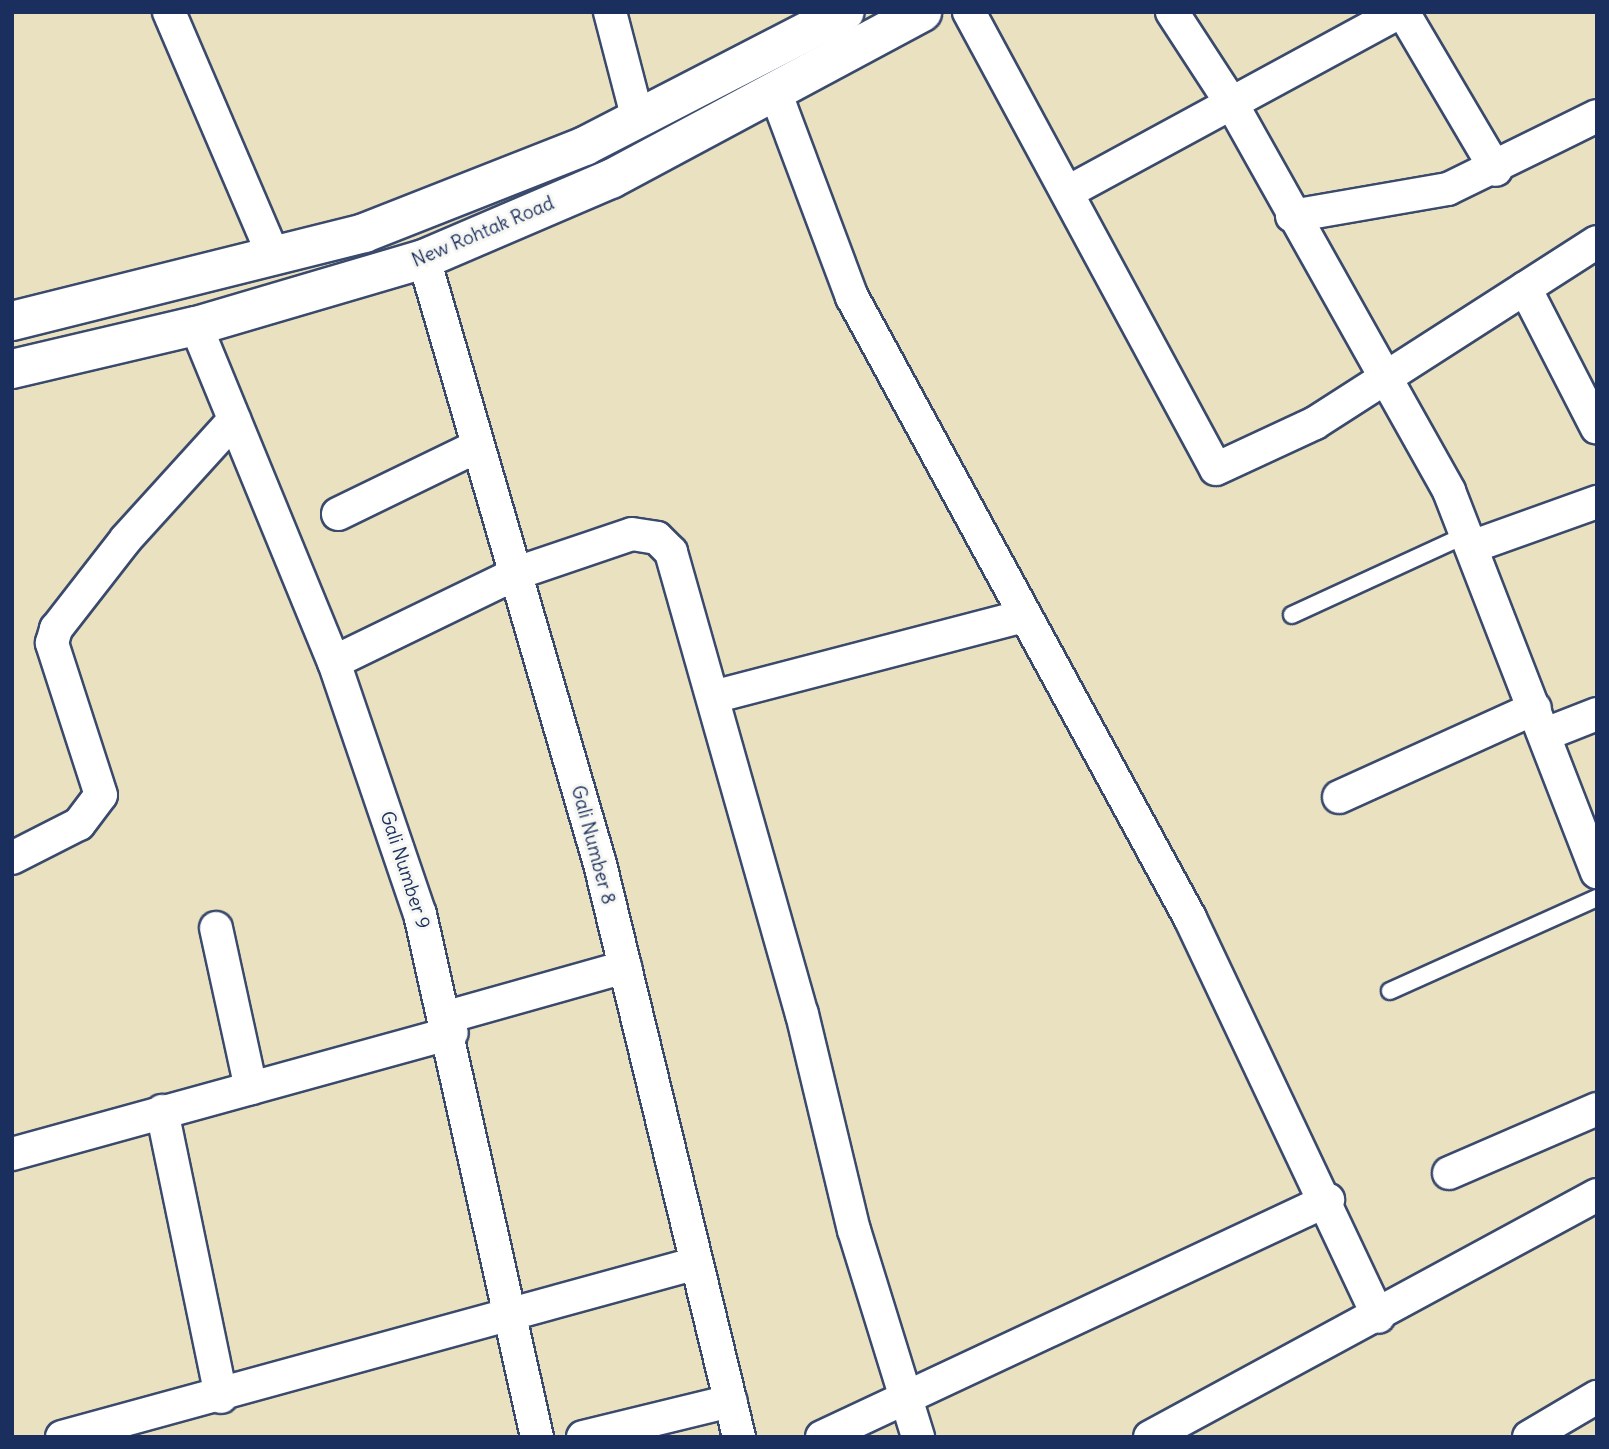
<!DOCTYPE html>
<style>
body{margin:0}
#map{position:relative;width:1609px;height:1449px;overflow:hidden;background:#e9e1bf;font-family:Delius,sans-serif}
div>[style]{position:absolute}
.roads{filter:drop-shadow(2px 0 #3a4a6d) drop-shadow(-2px 0 #3a4a6d) drop-shadow(0 2px #3a4a6d) drop-shadow(0 -2px #3a4a6d)}
.lane>*{height:16px;margin:-8px;padding:0 8px;transform-origin:8px;border-radius:8px;background:#fff}
.street>*{height:32px;margin:-16px;padding:0 16px;transform-origin:16px;border-radius:16px;background:#fff}
.primary>*{height:38px;margin:-19px;padding:0 19px;transform-origin:19px;border-radius:19px;background:#fff}
span{translate:-50% -50%;white-space:nowrap;text-align:center;line-height:1.15;-webkit-text-stroke:6px #f6f6f2;paint-order:stroke}
.street-label{font-size:19px;color:#1b2f5e}
.frame{position:absolute;inset:0;border:14px solid #1b2f5e;pointer-events:none}
</style>
<div id="map">
<div class="roads">
<div class="lane">
<i style="left:1292px;top:615px;width:194px;rotate:-24.7deg"></i>
<i style="left:1390px;top:991px;width:227px;rotate:-24.2deg"></i>
</div>
<div class="street">
<i style="left:169px;top:12px;width:267px;rotate:66.8deg"></i>
<i style="left:610px;top:12px;width:107px;rotate:75.4deg"></i>
<i style="left:969px;top:12px;width:519px;rotate:61.61deg"></i>
<i style="left:1216px;top:469px;width:109px;rotate:-24.9deg"></i>
<i style="left:1315px;top:423px;width:335px;rotate:-32.7deg"></i>
<i style="left:1172px;top:12px;width:110px;rotate:56.9deg"></i>
<i style="left:1232px;top:104px;width:444px;rotate:60.7deg"></i>
<i style="left:1449px;top:491px;width:409px;rotate:68.8deg"></i>
<i style="left:1403px;top:12px;width:183px;rotate:59.5deg"></i>
<i style="left:776px;top:94px;width:217px;rotate:69.5deg"></i>
<i style="left:852px;top:297px;width:707px;rotate:61.44deg"></i>
<i style="left:1190px;top:918px;width:441px;rotate:64.7deg"></i>
<i style="left:1068px;top:192px;width:377px;rotate:-28.5deg"></i>
<i style="left:1292px;top:216px;width:158px;rotate:-9.8deg"></i>
<i style="left:1448px;top:189px;width:166px;rotate:-26.1deg"></i>
<i style="left:424px;top:259px;width:630px;rotate:73.78deg"></i>
<i style="left:600px;top:864px;width:590px;rotate:76.36deg"></i>
<i style="left:1525px;top:288px;width:157px;rotate:62.8deg"></i>
<i style="left:196px;top:326px;width:363px;rotate:67.7deg"></i>
<i style="left:334px;top:662px;width:266px;rotate:71.2deg"></i>
<i style="left:420px;top:914px;width:536px;rotate:77.39deg"></i>
<i style="left:338px;top:514px;width:153px;rotate:-25.9deg"></i>
<i style="left:1474px;top:546px;width:131px;rotate:-19.7deg"></i>
<i style="left:334px;top:662px;width:203px;rotate:-25.9deg"></i>
<i style="left:517px;top:573px;width:121px;rotate:-18.7deg"></i>
<i style="left:632px;top:534px;width:25px;rotate:9deg"></i>
<i style="left:657px;top:538px;width:20px;rotate:45deg"></i>
<i style="left:671px;top:552px;width:480px;rotate:74.2deg"></i>
<i style="left:802px;top:1014px;width:222px;rotate:76.5deg"></i>
<i style="left:854px;top:1230px;width:217px;rotate:72.8deg"></i>
<i style="left:713px;top:697px;width:320px;rotate:-14.6deg"></i>
<i style="left:1546px;top:734px;width:55px;rotate:-21.4deg"></i>
<i style="left:1339px;top:797px;width:215px;rotate:-24.4deg"></i>
<i style="left:12px;top:858px;width:75px;rotate:-26.9deg"></i>
<i style="left:79px;top:824px;width:36px;rotate:-53deg"></i>
<i style="left:101px;top:795px;width:160px;rotate:-107.9deg"></i>
<i style="left:52px;top:643px;width:15px;rotate:-74deg"></i>
<i style="left:56px;top:629px;width:114px;rotate:-52.1deg"></i>
<i style="left:126px;top:539px;width:161px;rotate:-47.8deg"></i>
<i style="left:216px;top:928px;width:164px;rotate:77.7deg"></i>
<i style="left:447px;top:1017px;width:185px;rotate:-15.7deg"></i>
<i style="left:162px;top:1111px;width:292px;rotate:78.3deg"></i>
<i style="left:12px;top:1154px;width:456px;rotate:-15.4deg"></i>
<i style="left:1449px;top:1173px;width:161px;rotate:-23.4deg"></i>
<i style="left:62px;top:1437px;width:658px;rotate:-15.32deg"></i>
<i style="left:583px;top:1437px;width:152px;rotate:-13.7deg"></i>
<i style="left:822px;top:1437px;width:559px;rotate:-25.1deg"></i>
<i style="left:1150px;top:1437px;width:508px;rotate:-28.43deg"></i>
<i style="left:1529px;top:1437px;width:79px;rotate:-30.5deg"></i>
</div>
<div class="primary">
<i style="left:12px;top:321px;width:363px;rotate:-14deg"></i>
<i style="left:364px;top:233px;width:238px;rotate:-21.5deg"></i>
<i style="left:585px;top:146px;width:292px;rotate:-27.3deg"></i>
<i style="left:12px;top:369px;width:189px;rotate:-13.2deg"></i>
<i style="left:196px;top:326px;width:238px;rotate:-16.4deg"></i>
<i style="left:424px;top:259px;width:203px;rotate:-23.2deg"></i>
<i style="left:611px;top:179px;width:353px;rotate:-28.2deg"></i>
</div>
</div>
<div class="street-label">
<span style="left:483px;top:232px;rotate:-23deg">New Rohtak Road</span>
<span style="left:593px;top:845px;rotate:75deg">Gali Number 8</span>
<span style="left:405px;top:870px;rotate:72deg">Gali Number 9</span>
</div>
<div class="frame"></div>
</div>
